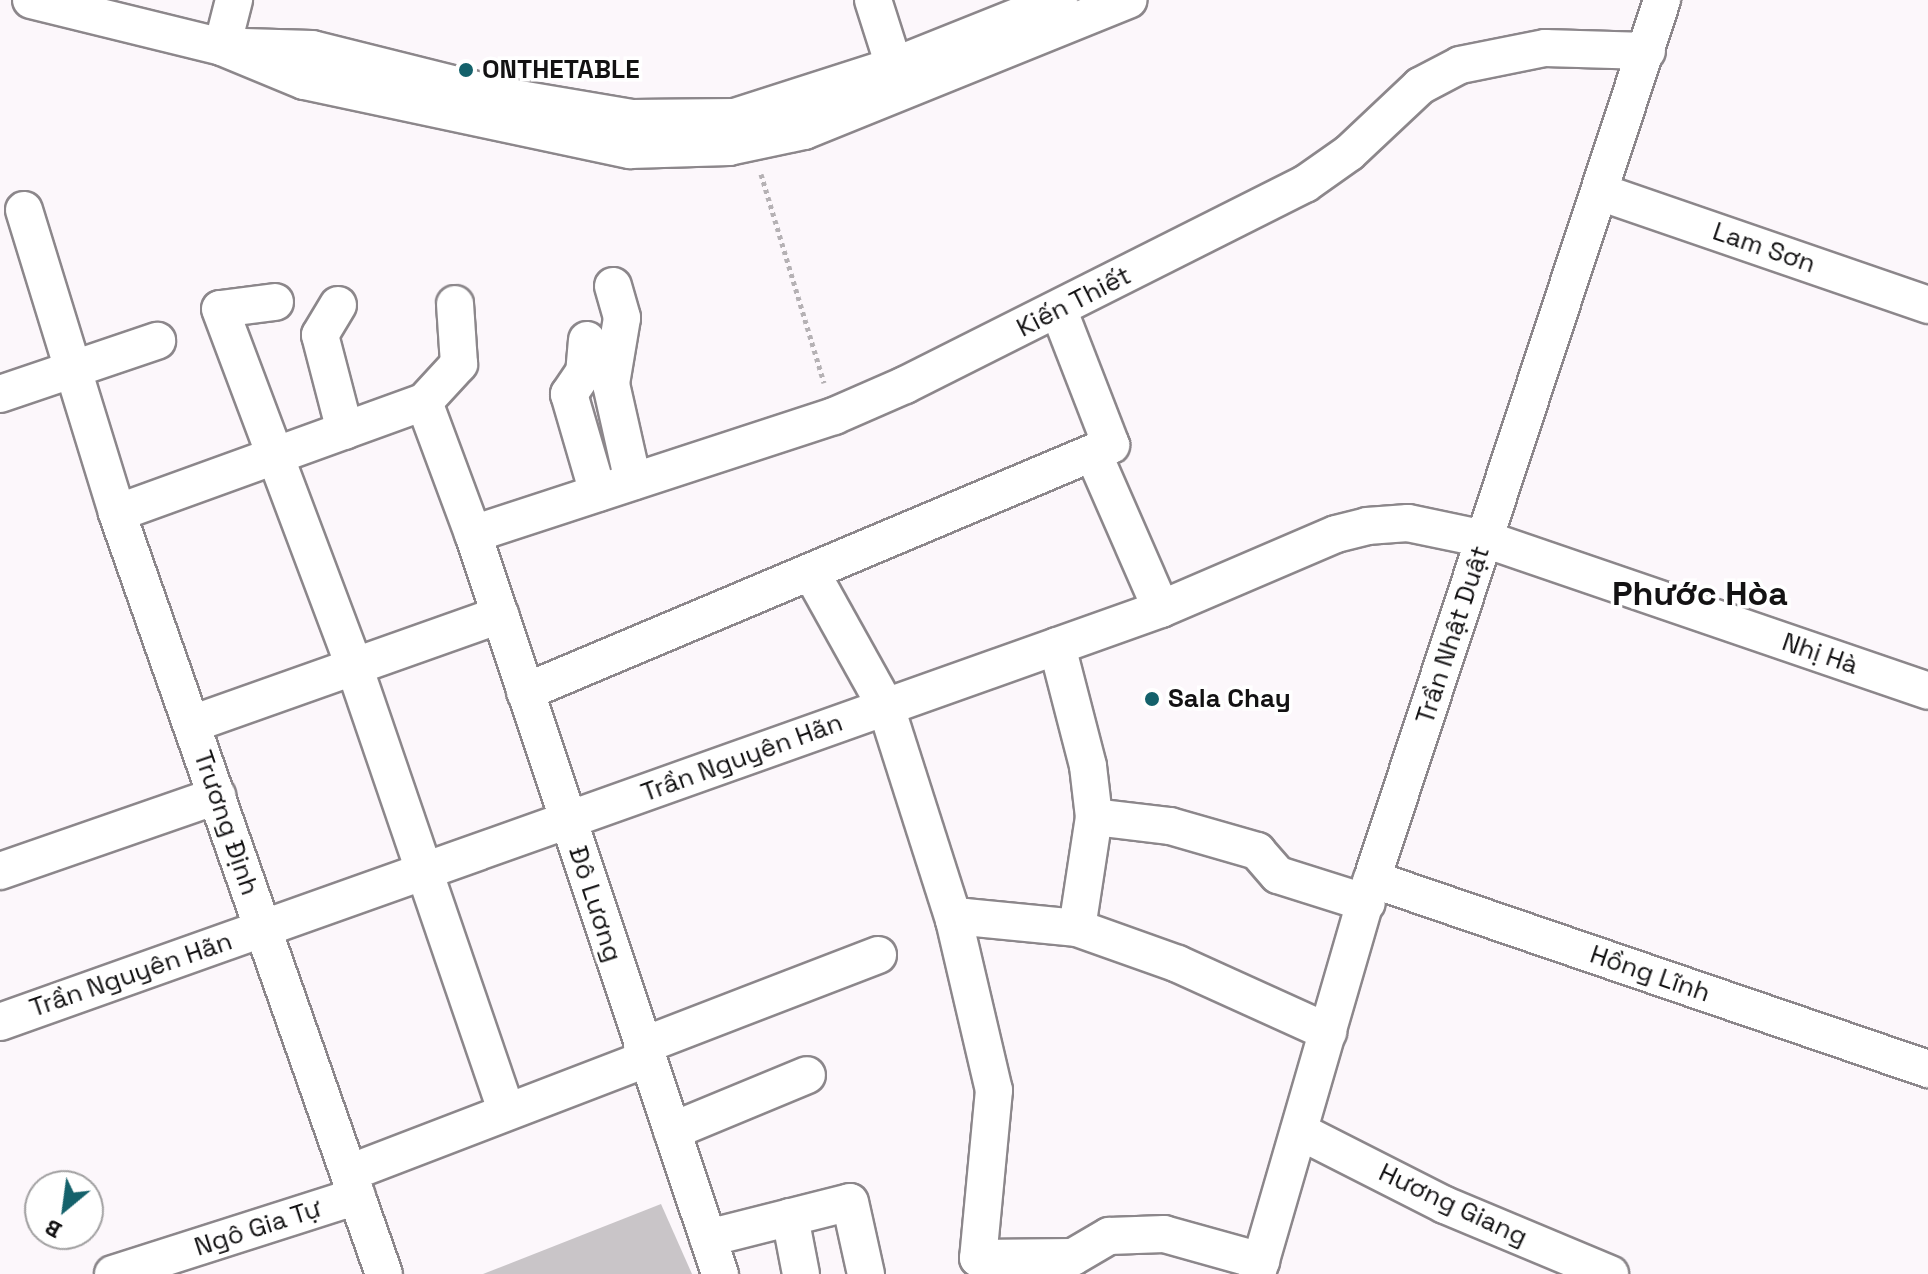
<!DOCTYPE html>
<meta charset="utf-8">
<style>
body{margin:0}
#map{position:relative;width:1928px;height:1274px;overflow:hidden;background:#fcf7fb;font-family:"Space Grotesk",sans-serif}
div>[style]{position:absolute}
.building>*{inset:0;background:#c9c5c8}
.path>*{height:5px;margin-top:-2.5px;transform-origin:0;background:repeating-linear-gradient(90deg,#b5b1b4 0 4px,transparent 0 8px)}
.roads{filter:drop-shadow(2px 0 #8c878b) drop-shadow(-2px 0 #8c878b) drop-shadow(0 2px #8c878b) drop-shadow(0 -2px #8c878b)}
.minor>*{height:36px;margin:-18px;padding:0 18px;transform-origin:18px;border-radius:18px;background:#fff}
.dots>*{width:22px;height:22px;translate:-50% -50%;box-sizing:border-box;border:4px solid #fff;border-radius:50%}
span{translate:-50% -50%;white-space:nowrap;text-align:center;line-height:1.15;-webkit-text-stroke:7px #fff;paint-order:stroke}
.poi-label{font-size:26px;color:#131213;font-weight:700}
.left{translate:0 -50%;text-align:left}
.street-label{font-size:26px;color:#131213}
.district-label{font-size:34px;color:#131213;font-weight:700}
.north{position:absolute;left:24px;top:1170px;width:80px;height:80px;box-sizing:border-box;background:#fff;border:2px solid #a1a0a1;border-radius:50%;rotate:209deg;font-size:22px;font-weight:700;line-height:32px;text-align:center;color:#131213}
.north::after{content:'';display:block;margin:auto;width:28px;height:36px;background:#14616b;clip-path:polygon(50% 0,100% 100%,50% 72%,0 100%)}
</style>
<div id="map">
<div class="building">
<i style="clip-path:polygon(661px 1204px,692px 1274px,483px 1274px)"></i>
</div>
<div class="path">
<i style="left:761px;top:174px;width:218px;rotate:73.2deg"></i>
</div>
<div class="roads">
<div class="minor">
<i style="left:31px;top:0;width:197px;rotate:13.8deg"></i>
<i style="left:222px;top:47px;width:89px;rotate:22.5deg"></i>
<i style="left:304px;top:81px;width:333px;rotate:12deg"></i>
<i style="left:630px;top:150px;width:99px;rotate:-1.7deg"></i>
<i style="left:729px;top:147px;width:77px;rotate:-12deg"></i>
<i style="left:804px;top:131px;width:350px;rotate:-22deg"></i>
<i style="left:873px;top:0;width:69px;rotate:72.3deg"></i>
<i style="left:222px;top:47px;width:49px;rotate:-75.7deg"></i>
<i style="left:244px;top:47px;width:68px;rotate:1.7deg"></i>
<i style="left:312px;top:49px;width:190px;rotate:14deg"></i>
<i style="left:496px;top:95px;width:138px;rotate:9.6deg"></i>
<i style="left:632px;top:118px;width:103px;rotate:-0.6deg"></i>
<i style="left:735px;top:117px;width:167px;rotate:-17.8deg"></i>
<i style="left:894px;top:66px;width:178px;rotate:-21.8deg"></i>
<i style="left:1600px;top:192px;width:347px;rotate:19deg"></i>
<i style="left:24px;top:210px;width:317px;rotate:72.9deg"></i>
<i style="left:117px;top:513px;width:806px;rotate:70.67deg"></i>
<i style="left:613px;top:286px;width:33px;rotate:74deg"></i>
<i style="left:622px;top:318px;width:67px;rotate:99.5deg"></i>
<i style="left:611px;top:384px;width:100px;rotate:77.3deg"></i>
<i style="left:275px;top:302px;width:55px;rotate:172.7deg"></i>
<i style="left:220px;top:309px;width:381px;rotate:69.4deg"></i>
<i style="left:354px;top:666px;width:469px;rotate:71.1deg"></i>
<i style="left:338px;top:305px;width:35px;rotate:121deg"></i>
<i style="left:320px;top:335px;width:99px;rotate:75.4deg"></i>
<i style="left:587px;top:340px;width:32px;rotate:95deg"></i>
<i style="left:584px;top:372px;width:27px;rotate:124deg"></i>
<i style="left:569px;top:394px;width:103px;rotate:73.7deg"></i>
<i style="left:0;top:394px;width:166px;rotate:-18.7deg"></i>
<i style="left:424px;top:402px;width:141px;rotate:69.6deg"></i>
<i style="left:473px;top:534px;width:780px;rotate:71.54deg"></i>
<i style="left:1093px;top:453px;width:170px;rotate:66.4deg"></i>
<i style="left:117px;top:513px;width:326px;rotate:-19.9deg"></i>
<i style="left:424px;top:402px;width:52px;rotate:-47.4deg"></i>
<i style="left:459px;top:364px;width:60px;rotate:-93.8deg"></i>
<i style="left:473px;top:534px;width:380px;rotate:-18.1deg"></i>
<i style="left:834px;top:416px;width:77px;rotate:-23.6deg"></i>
<i style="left:905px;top:385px;width:448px;rotate:-26.7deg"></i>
<i style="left:1305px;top:184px;width:54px;rotate:-35.2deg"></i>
<i style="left:1349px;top:153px;width:98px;rotate:-43.3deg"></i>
<i style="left:1420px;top:86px;width:45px;rotate:-27.7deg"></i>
<i style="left:1460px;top:65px;width:87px;rotate:-11.3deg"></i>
<i style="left:1545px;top:48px;width:102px;rotate:1.7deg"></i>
<i style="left:812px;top:574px;width:152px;rotate:60.9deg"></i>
<i style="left:886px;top:707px;width:224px;rotate:72.3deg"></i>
<i style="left:954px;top:920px;width:175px;rotate:76.8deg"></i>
<i style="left:994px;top:1090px;width:169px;rotate:95.4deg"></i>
<i style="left:978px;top:1258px;width:95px;rotate:-0.6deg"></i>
<i style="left:1073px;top:1257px;width:42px;rotate:-30.3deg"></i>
<i style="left:1109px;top:1236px;width:55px;rotate:-2.1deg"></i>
<i style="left:1164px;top:1234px;width:101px;rotate:15.6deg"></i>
<i style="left:1057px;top:646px;width:124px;rotate:75.5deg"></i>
<i style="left:1088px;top:766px;width:51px;rotate:83.3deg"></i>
<i style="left:1094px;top:817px;width:112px;rotate:98.7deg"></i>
<i style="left:525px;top:692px;width:636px;rotate:-22.86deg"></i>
<i style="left:1111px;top:445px;width:144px;rotate:-111.2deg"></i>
<i style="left:192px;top:724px;width:327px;rotate:-19.5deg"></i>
<i style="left:1094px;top:817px;width:77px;rotate:6.8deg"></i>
<i style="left:1170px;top:826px;width:91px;rotate:16deg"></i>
<i style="left:1257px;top:851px;width:32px;rotate:49deg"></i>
<i style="left:1278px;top:875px;width:93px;rotate:17.5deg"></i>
<i style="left:0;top:871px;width:230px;rotate:-19.1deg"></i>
<i style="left:1372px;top:879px;width:588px;rotate:18.87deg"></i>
<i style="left:954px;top:920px;width:11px;rotate:-15deg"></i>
<i style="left:965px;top:917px;width:113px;rotate:5.6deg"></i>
<i style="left:1077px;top:928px;width:107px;rotate:19.6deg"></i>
<i style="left:1178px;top:964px;width:165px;rotate:24.4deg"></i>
<i style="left:0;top:1022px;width:1232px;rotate:-19.58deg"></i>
<i style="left:1161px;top:609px;width:190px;rotate:-23.2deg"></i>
<i style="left:1336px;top:534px;width:32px;rotate:-14deg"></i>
<i style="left:1367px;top:526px;width:41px;rotate:-4.2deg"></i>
<i style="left:1408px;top:523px;width:79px;rotate:11.7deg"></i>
<i style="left:1485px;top:539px;width:468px;rotate:18.9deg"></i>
<i style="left:642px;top:1046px;width:253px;rotate:-21.1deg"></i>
<i style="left:672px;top:1131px;width:146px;rotate:-22.5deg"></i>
<i style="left:1299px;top:1131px;width:164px;rotate:26.9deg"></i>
<i style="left:1445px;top:1205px;width:179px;rotate:22.7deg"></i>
<i style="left:349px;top:1173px;width:318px;rotate:-21deg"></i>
<i style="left:790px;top:1217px;width:58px;rotate:79.1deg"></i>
<i style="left:708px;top:1238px;width:146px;rotate:-14.2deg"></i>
<i style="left:850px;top:1202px;width:74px;rotate:77.5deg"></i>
<i style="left:113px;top:1274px;width:256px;rotate:-17.7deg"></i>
<i style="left:1257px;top:1274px;width:411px;rotate:-73.8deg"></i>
<i style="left:1372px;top:879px;width:926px;rotate:-71.74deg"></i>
</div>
</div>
<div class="dots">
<i style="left:466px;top:70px;background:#14616b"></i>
<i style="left:1152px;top:699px;background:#14616b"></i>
</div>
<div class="poi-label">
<span class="left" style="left:482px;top:70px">ONTHETABLE</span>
<span class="left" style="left:1168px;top:699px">Sala Chay</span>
</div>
<div class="street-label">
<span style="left:1764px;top:248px;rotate:19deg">Lam Sơn</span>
<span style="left:1074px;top:302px;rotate:-27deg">Kiến Thiết</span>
<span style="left:1453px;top:635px;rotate:-72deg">Trần Nhật Duật</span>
<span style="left:1820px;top:654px;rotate:19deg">Nhị Hà</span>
<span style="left:742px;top:758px;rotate:-20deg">Trần Nguyên Hãn</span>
<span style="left:226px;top:823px;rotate:71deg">Trương Định</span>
<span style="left:595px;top:904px;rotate:72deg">Đô Lương</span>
<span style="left:1650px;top:974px;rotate:19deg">Hồng Lĩnh</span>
<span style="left:131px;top:975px;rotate:-19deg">Trần Nguyên Hãn</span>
<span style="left:1453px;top:1205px;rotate:25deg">Hương Giang</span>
<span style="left:258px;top:1228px;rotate:-18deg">Ngô Gia Tự</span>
</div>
<div class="district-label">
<span style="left:1700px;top:594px">Phước Hòa</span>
</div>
<div class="north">B</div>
</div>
